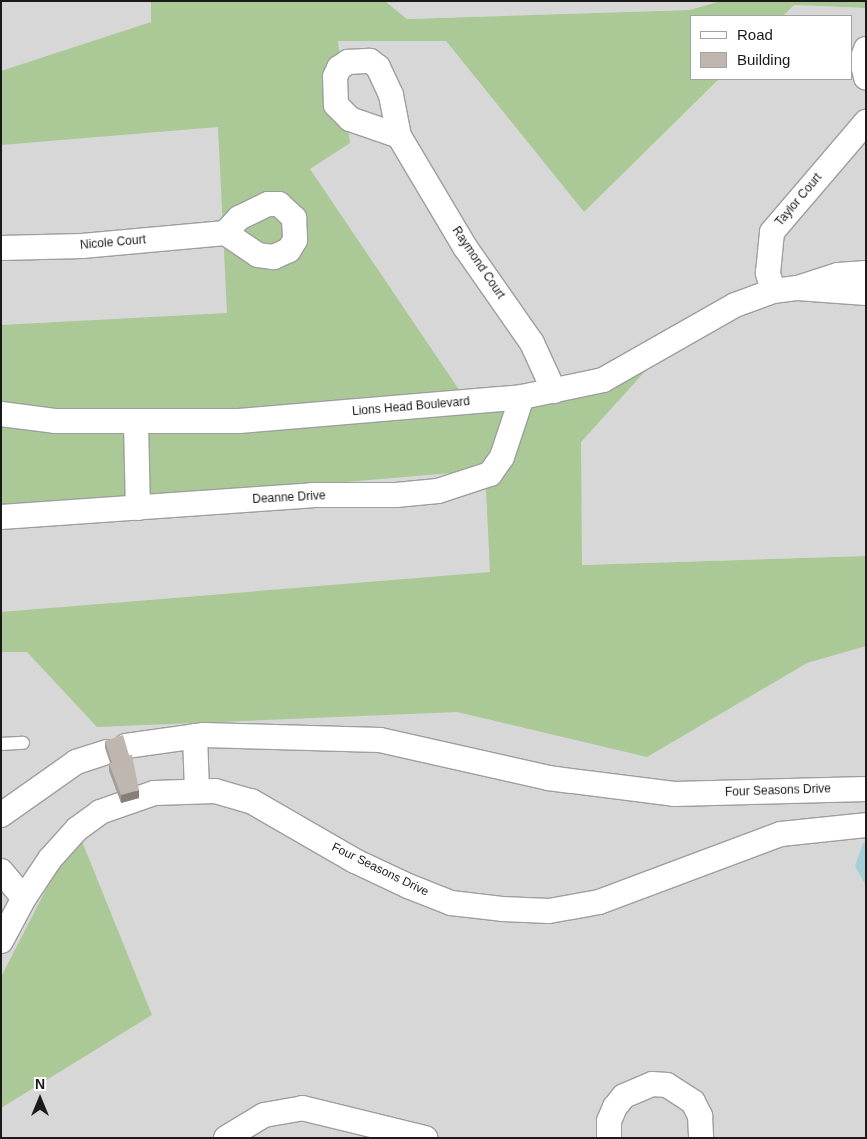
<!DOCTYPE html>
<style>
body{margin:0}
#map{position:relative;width:867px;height:1139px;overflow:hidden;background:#ece7e0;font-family:Arial,sans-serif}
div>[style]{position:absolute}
.residential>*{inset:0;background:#d8d7d7;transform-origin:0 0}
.forest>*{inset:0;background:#aac997}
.water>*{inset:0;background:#a3d0d7}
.roads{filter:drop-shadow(1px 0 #9e9e9e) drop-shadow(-1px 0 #9e9e9e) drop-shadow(0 1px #9e9e9e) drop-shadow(0 -1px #9e9e9e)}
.lane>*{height:12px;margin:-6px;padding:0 6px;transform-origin:6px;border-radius:6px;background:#fff}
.street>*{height:24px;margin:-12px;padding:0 12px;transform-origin:12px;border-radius:12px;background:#fff}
.wall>*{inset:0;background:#a59d97}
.shaded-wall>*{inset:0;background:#867f7b}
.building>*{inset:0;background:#c0b6b0}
span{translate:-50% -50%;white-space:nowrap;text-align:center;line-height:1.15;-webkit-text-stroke:4px #fff;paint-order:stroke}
.street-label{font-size:12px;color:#1a1a1a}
.frame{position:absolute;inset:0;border:2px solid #1a1a1a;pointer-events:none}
.legend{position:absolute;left:690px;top:15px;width:162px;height:65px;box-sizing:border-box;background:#fff;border:1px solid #a3a3a3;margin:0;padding:6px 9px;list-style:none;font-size:15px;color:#1a1a1a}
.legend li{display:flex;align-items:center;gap:10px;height:25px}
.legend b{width:25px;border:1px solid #a3a3a3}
.north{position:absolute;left:15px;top:1074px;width:50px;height:50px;-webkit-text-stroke:4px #fff;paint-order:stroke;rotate:0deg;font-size:14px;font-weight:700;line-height:20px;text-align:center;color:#1a1a1a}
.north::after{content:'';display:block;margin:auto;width:18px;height:22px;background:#1a1a1a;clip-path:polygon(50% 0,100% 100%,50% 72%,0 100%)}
</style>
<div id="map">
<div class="residential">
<i style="clip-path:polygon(1px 1px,291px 1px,338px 40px,446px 41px,584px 212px,719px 79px,851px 79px,851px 16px,783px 16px,794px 5px,866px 8px,866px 556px,582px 565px,1px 612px)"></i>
<i style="clip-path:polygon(385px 1px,721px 1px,689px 10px,407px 19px)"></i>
<i style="left:866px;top:603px;width:535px;height:866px;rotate:90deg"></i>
</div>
<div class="forest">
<i style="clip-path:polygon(151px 1px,385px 1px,407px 19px,689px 10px,721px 1px,866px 1px,866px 8px,794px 5px,783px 16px,691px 16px,691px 79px,719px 79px,584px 212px,446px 41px,338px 41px,350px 143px,310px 169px,468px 403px,649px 367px,581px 442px,582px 565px,866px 556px,866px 646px,807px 663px,647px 757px,457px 712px,97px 727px,27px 652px,1px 652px,1px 612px,490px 572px,485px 470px,1px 512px,1px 325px,227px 313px,218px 127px,1px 145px,1px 71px,151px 22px)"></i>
<i style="clip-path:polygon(77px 829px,152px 1015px,1px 1108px,1px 977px)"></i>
</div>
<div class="water">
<i style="clip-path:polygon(863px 843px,866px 843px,866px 886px,855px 866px)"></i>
</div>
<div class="roads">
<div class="lane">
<i style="left:1px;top:744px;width:22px;rotate:-3deg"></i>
</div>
<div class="street">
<i style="left:866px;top:49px;width:12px;rotate:110deg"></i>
<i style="left:862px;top:60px;width:18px;rotate:77deg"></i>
<i style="left:370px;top:61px;width:10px;rotate:37deg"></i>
<i style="left:378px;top:67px;width:31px;rotate:65deg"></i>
<i style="left:391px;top:95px;width:42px;rotate:79deg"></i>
<i style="left:399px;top:136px;width:52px;rotate:-160.9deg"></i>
<i style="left:350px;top:119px;width:20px;rotate:-135deg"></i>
<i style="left:336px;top:105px;width:28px;rotate:-92deg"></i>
<i style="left:335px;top:77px;width:10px;rotate:-66deg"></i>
<i style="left:339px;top:68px;width:11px;rotate:-34deg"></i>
<i style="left:348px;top:62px;width:22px;rotate:-3deg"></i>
<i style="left:399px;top:136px;width:129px;rotate:59.3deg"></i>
<i style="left:465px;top:247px;width:117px;rotate:55.1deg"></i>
<i style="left:532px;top:343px;width:53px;rotate:65.4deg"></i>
<i style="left:268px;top:204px;width:11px"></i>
<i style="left:279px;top:204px;width:21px;rotate:43deg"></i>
<i style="left:294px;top:218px;width:22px;rotate:87deg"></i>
<i style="left:295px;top:240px;width:12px;rotate:121deg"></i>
<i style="left:289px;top:250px;width:17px;rotate:155deg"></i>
<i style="left:274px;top:257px;width:16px;rotate:-173deg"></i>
<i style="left:258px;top:255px;width:40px;rotate:-146deg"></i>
<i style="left:225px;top:233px;width:21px;rotate:-47deg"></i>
<i style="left:239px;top:218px;width:32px;rotate:-26deg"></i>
<i style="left:1px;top:248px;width:81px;rotate:-1.4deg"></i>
<i style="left:82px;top:246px;width:144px;rotate:-5.2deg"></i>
<i style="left:866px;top:273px;width:28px;rotate:176deg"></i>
<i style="left:838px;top:275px;width:42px;rotate:162deg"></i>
<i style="left:798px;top:288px;width:68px;rotate:4.2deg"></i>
<i style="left:773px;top:291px;width:19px;rotate:-106deg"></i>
<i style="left:768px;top:273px;width:41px;rotate:-84.4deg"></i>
<i style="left:772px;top:232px;width:145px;rotate:-49.5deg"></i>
<i style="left:1px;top:414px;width:54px;rotate:7.4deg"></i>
<i style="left:55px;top:421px;width:184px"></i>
<i style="left:239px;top:421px;width:284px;rotate:-4.8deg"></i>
<i style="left:522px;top:397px;width:83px;rotate:-11.9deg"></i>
<i style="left:603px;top:380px;width:152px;rotate:-29.6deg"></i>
<i style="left:735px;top:305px;width:40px;rotate:-20.2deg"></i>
<i style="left:773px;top:291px;width:25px;rotate:-7deg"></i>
<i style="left:136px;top:422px;width:86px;rotate:88.7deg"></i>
<i style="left:1px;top:517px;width:312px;rotate:-4deg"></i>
<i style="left:312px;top:495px;width:84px"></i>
<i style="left:396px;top:495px;width:42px;rotate:-5.4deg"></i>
<i style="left:438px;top:491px;width:55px;rotate:-18.1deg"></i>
<i style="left:490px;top:474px;width:21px;rotate:-55deg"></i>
<i style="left:502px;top:457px;width:63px;rotate:-71.6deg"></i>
<i style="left:195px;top:736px;width:55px;rotate:87.9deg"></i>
<i style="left:126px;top:746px;width:79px;rotate:-8deg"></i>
<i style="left:204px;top:735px;width:176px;rotate:1.6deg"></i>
<i style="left:380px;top:740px;width:172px;rotate:12.7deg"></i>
<i style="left:548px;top:778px;width:127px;rotate:7.2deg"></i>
<i style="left:674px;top:794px;width:192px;rotate:-1.5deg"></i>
<i style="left:1px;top:815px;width:92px;rotate:-35.2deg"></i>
<i style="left:76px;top:762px;width:32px;rotate:-18deg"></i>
<i style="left:1px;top:871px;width:35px;rotate:50deg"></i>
<i style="left:1px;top:941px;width:49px;rotate:-61.9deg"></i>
<i style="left:24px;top:898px;width:47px;rotate:-56.3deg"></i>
<i style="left:50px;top:859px;width:40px;rotate:-48deg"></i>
<i style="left:77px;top:829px;width:29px;rotate:-36deg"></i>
<i style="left:100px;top:812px;width:57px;rotate:-19.4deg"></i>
<i style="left:154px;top:793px;width:61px;rotate:-1.9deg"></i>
<i style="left:215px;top:791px;width:37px;rotate:16deg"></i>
<i style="left:251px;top:801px;width:120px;rotate:30deg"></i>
<i style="left:355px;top:861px;width:59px;rotate:25.3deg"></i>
<i style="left:408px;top:886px;width:46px;rotate:21.6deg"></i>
<i style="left:451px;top:903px;width:51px;rotate:6.7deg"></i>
<i style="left:502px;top:909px;width:47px;rotate:2.4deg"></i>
<i style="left:549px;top:911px;width:51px;rotate:-10.2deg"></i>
<i style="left:599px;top:902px;width:194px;rotate:-20.5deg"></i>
<i style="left:781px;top:834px;width:85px;rotate:-6deg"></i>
<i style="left:226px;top:1138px;width:44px;rotate:-31.2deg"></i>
<i style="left:264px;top:1115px;width:39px;rotate:-10deg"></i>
<i style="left:302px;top:1108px;width:127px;rotate:13.7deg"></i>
<i style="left:609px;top:1138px;width:17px;rotate:-90deg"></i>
<i style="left:609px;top:1121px;width:15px;rotate:-67deg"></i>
<i style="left:615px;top:1107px;width:14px;rotate:-51deg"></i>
<i style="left:624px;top:1096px;width:30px;rotate:-23deg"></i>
<i style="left:652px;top:1084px;width:15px;rotate:4deg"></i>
<i style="left:667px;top:1085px;width:31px;rotate:33deg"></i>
<i style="left:693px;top:1102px;width:16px;rotate:63deg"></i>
<i style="left:700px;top:1116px;width:22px;rotate:87deg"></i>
</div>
</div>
<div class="wall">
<i style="clip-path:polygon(105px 741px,139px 798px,121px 803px,109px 771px,109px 763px,110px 763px,105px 748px)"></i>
</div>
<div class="shaded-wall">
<i style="clip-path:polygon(139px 790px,139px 798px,121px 803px,121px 795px)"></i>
</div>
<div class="building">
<i style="clip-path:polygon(123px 735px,129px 755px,132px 755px,139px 790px,121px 795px,109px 763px,112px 763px,105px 741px)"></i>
</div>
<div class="street-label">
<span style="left:799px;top:200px;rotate:-50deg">Taylor Court</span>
<span style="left:113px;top:243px;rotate:-5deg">Nicole Court</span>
<span style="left:478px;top:263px;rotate:56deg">Raymond Court</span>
<span style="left:411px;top:407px;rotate:-5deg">Lions Head Boulevard</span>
<span style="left:289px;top:498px;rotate:-3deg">Deanne Drive</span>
<span style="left:778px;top:791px;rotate:-2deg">Four Seasons Drive</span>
<span style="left:380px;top:870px;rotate:26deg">Four Seasons Drive</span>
</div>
<div class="frame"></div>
<ul class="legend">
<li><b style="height:6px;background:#fff"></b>Road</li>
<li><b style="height:14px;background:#c0b6b0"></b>Building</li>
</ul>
<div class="north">N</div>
</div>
